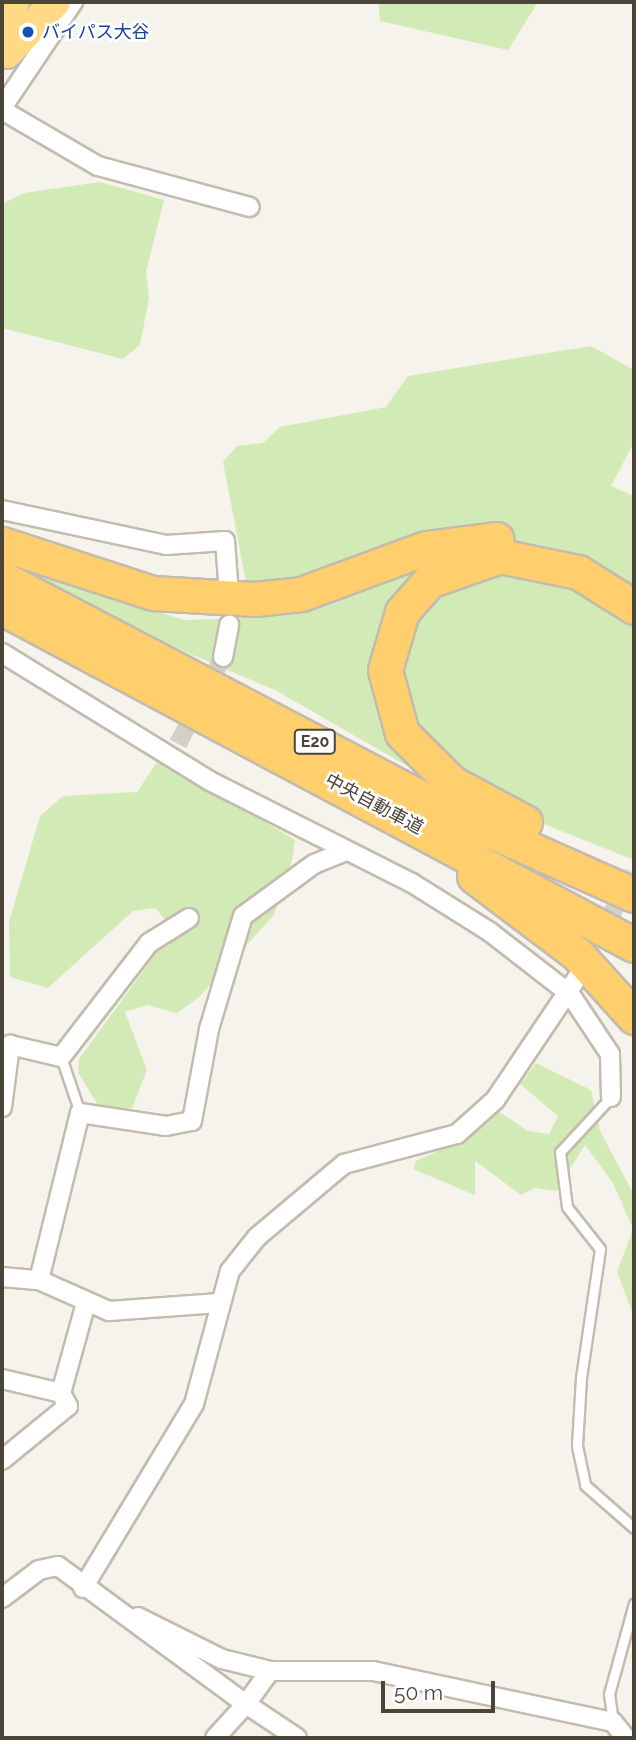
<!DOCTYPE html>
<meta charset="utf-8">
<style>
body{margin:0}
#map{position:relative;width:636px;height:1740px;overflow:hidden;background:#f6f3ec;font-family:Raleway,"Noto Sans JP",sans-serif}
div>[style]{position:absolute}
.green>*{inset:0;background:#d2eab5}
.minor-tunnel>*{height:18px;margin-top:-9px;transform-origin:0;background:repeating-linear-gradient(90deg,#d4d0c8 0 18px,transparent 0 27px)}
.roads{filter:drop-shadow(2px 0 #c2bbae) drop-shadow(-2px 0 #c2bbae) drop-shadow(0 2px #c2bbae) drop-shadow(0 -2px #c2bbae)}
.service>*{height:9px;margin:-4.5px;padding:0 4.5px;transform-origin:4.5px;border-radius:4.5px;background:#fff}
.minor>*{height:18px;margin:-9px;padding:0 9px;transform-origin:9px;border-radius:9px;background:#fff}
.trunk>*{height:30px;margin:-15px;padding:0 15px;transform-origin:15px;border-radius:15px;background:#ffd985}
.motorway>*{height:33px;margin:-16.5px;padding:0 16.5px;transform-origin:16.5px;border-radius:16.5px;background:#ffcf6e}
.dots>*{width:19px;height:19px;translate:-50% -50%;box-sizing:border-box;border:4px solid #fff;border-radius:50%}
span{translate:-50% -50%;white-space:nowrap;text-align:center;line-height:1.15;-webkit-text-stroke:5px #fff;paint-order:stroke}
.shield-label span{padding:2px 5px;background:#fff;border:2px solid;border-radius:5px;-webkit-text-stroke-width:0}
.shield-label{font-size:16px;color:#4b4439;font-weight:700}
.transit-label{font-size:18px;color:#164399}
.left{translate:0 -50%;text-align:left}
.street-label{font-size:18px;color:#4b4439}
.frame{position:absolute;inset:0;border:4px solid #4b4439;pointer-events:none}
.scale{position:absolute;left:381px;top:1681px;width:114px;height:32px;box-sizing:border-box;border:4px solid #4b4439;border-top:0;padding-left:9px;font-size:21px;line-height:24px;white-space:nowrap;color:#4b4439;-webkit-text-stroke:5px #fff;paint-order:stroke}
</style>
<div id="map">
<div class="green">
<i style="clip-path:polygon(378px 2px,538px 2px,508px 50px,380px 21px)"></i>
<i style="clip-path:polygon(100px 182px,164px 200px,146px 272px,149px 298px,140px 345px,123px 359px,2px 328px,2px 204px,24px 193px)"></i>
<i style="clip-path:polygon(591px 346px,634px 370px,634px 442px,611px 486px,634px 496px,634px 860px,428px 778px,277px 691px,150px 637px,31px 572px,184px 620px,253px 618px,223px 462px,237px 446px,263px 443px,280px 427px,386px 407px,408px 376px)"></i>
<i style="clip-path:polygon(159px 759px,295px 840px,292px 860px,274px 915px,198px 998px,177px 1013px,147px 1005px,125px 1012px,147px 1070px,132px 1108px,99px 1107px,78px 1072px,79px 1059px,160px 948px,167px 922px,155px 908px,133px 911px,48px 988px,10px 977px,9px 922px,40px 816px,63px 796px,137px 792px)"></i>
<i style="clip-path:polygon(536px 1063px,591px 1090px,600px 1131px,634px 1195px,634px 1317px,617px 1272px,633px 1229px,613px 1183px,585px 1145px,556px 1191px,535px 1188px,521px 1195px,475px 1161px,475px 1195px,413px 1169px,416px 1161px,464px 1139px,498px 1111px,528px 1131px,549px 1134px,558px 1116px,520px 1084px)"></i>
</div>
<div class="minor-tunnel">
<i style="left:178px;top:744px;width:98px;rotate:-62.7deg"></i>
<i style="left:582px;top:969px;width:109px;rotate:-61.6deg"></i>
</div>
<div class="roads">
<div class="service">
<i style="left:61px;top:1057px;width:59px;rotate:71.3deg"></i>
<i style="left:611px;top:1097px;width:75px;rotate:132.8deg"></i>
<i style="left:560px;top:1152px;width:55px;rotate:82.7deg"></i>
<i style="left:567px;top:1207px;width:53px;rotate:51.8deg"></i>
<i style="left:600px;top:1249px;width:130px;rotate:98.4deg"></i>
<i style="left:581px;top:1378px;width:68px;rotate:93.4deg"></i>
<i style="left:577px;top:1446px;width:40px;rotate:78deg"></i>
<i style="left:585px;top:1485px;width:65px;rotate:41.3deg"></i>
<i style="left:613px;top:1722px;width:28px;rotate:-98deg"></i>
<i style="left:609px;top:1694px;width:94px;rotate:-74.6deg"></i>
</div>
<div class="minor">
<i style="left:2px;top:108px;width:128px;rotate:-56.2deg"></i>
<i style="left:2px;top:110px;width:111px;rotate:30.3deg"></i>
<i style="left:98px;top:166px;width:157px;rotate:15.1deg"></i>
<i style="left:2px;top:510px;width:168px;rotate:12deg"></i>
<i style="left:166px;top:545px;width:59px;rotate:-3.9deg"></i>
<i style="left:225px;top:541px;width:40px;rotate:85.7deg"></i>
<i style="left:2px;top:653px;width:244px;rotate:31.6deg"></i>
<i style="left:210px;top:781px;width:226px;rotate:26.8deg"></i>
<i style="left:412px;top:883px;width:92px;rotate:32.1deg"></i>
<i style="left:490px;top:932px;width:101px;rotate:37.8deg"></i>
<i style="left:570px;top:994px;width:72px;rotate:56.3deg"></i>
<i style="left:610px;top:1054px;width:43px;rotate:88.7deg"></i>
<i style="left:223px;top:657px;width:33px;rotate:-79deg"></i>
<i style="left:2px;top:1107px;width:63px;rotate:-82.6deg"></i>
<i style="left:10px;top:1045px;width:52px;rotate:13.2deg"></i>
<i style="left:61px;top:1057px;width:144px;rotate:-52.3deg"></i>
<i style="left:149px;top:943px;width:47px;rotate:-32deg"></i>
<i style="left:2px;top:1277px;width:37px;rotate:5deg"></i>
<i style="left:39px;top:1280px;width:77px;rotate:23.9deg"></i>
<i style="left:109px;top:1311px;width:110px;rotate:-4.2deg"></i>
<i style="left:39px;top:1280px;width:172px;rotate:-76.2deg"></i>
<i style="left:80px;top:1113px;width:87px;rotate:8.6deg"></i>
<i style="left:166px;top:1126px;width:26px;rotate:-11deg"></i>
<i style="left:192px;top:1121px;width:94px;rotate:-79.5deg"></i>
<i style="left:209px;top:1029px;width:118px;rotate:-73.3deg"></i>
<i style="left:243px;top:916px;width:88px;rotate:-36.2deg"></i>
<i style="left:314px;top:864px;width:35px;rotate:-22deg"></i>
<i style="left:2px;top:1379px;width:61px;rotate:13.3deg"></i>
<i style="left:61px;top:1393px;width:15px;rotate:62deg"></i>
<i style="left:68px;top:1406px;width:85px;rotate:140.7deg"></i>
<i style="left:61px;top:1393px;width:93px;rotate:-74.5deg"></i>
<i style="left:83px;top:1588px;width:215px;rotate:-58.9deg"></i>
<i style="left:194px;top:1404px;width:138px;rotate:-74.9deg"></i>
<i style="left:230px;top:1271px;width:43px;rotate:-51.5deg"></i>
<i style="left:257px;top:1237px;width:114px;rotate:-40deg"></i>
<i style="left:344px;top:1164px;width:117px;rotate:-14.9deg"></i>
<i style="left:457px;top:1134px;width:51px;rotate:-41.8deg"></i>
<i style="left:495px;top:1100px;width:151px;rotate:-56.1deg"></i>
<i style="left:2px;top:1598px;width:46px;rotate:-37.1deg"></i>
<i style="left:39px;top:1570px;width:19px;rotate:-12deg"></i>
<i style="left:58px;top:1566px;width:233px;rotate:36.3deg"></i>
<i style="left:246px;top:1704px;width:41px;rotate:-54deg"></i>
<i style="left:270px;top:1671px;width:103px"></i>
<i style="left:373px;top:1671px;width:245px;rotate:12deg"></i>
<i style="left:613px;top:1722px;width:21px;rotate:51deg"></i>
<i style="left:138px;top:1617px;width:94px;rotate:26.6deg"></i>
<i style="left:222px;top:1659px;width:49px;rotate:14deg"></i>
<i style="left:215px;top:1738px;width:46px;rotate:-47.6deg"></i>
<i style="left:246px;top:1704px;width:61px;rotate:33.7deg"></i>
</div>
<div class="trunk">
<i style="left:2px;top:22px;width:23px;rotate:-59deg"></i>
<i style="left:7px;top:53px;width:70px;rotate:-46.7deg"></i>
</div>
<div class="motorway">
<i style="left:2px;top:544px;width:159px;rotate:18deg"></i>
<i style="left:153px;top:593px;width:102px;rotate:3.4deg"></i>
<i style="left:255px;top:599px;width:46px;rotate:-6.2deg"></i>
<i style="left:301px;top:594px;width:133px;rotate:-20.2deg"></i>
<i style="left:426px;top:548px;width:71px;rotate:-7.3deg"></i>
<i style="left:2px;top:578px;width:508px;rotate:27.67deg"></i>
<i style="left:452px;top:814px;width:199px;rotate:24deg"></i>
<i style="left:2px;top:608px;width:716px;rotate:28.07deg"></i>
<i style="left:525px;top:822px;width:83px;rotate:-151.9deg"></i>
<i style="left:452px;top:783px;width:71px;rotate:-135deg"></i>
<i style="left:402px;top:733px;width:65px;rotate:-105.1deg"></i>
<i style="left:385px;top:670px;width:60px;rotate:-73.7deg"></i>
<i style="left:402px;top:612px;width:41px;rotate:-48.9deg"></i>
<i style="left:429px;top:581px;width:75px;rotate:-19.4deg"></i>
<i style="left:500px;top:556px;width:80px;rotate:11.6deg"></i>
<i style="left:578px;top:572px;width:66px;rotate:32deg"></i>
<i style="left:474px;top:876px;width:129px;rotate:37.1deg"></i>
<i style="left:577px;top:954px;width:85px;rotate:47.9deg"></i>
</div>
</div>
<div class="dots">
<i style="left:28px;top:32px;background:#1a4fb4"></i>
</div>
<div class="shield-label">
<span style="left:315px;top:742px">E20</span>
</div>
<div class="transit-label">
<span class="left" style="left:42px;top:32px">バイパス大谷</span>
</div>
<div class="street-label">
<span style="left:374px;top:804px;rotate:28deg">中央自動車道</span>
</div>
<div class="frame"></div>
<div class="scale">50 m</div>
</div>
